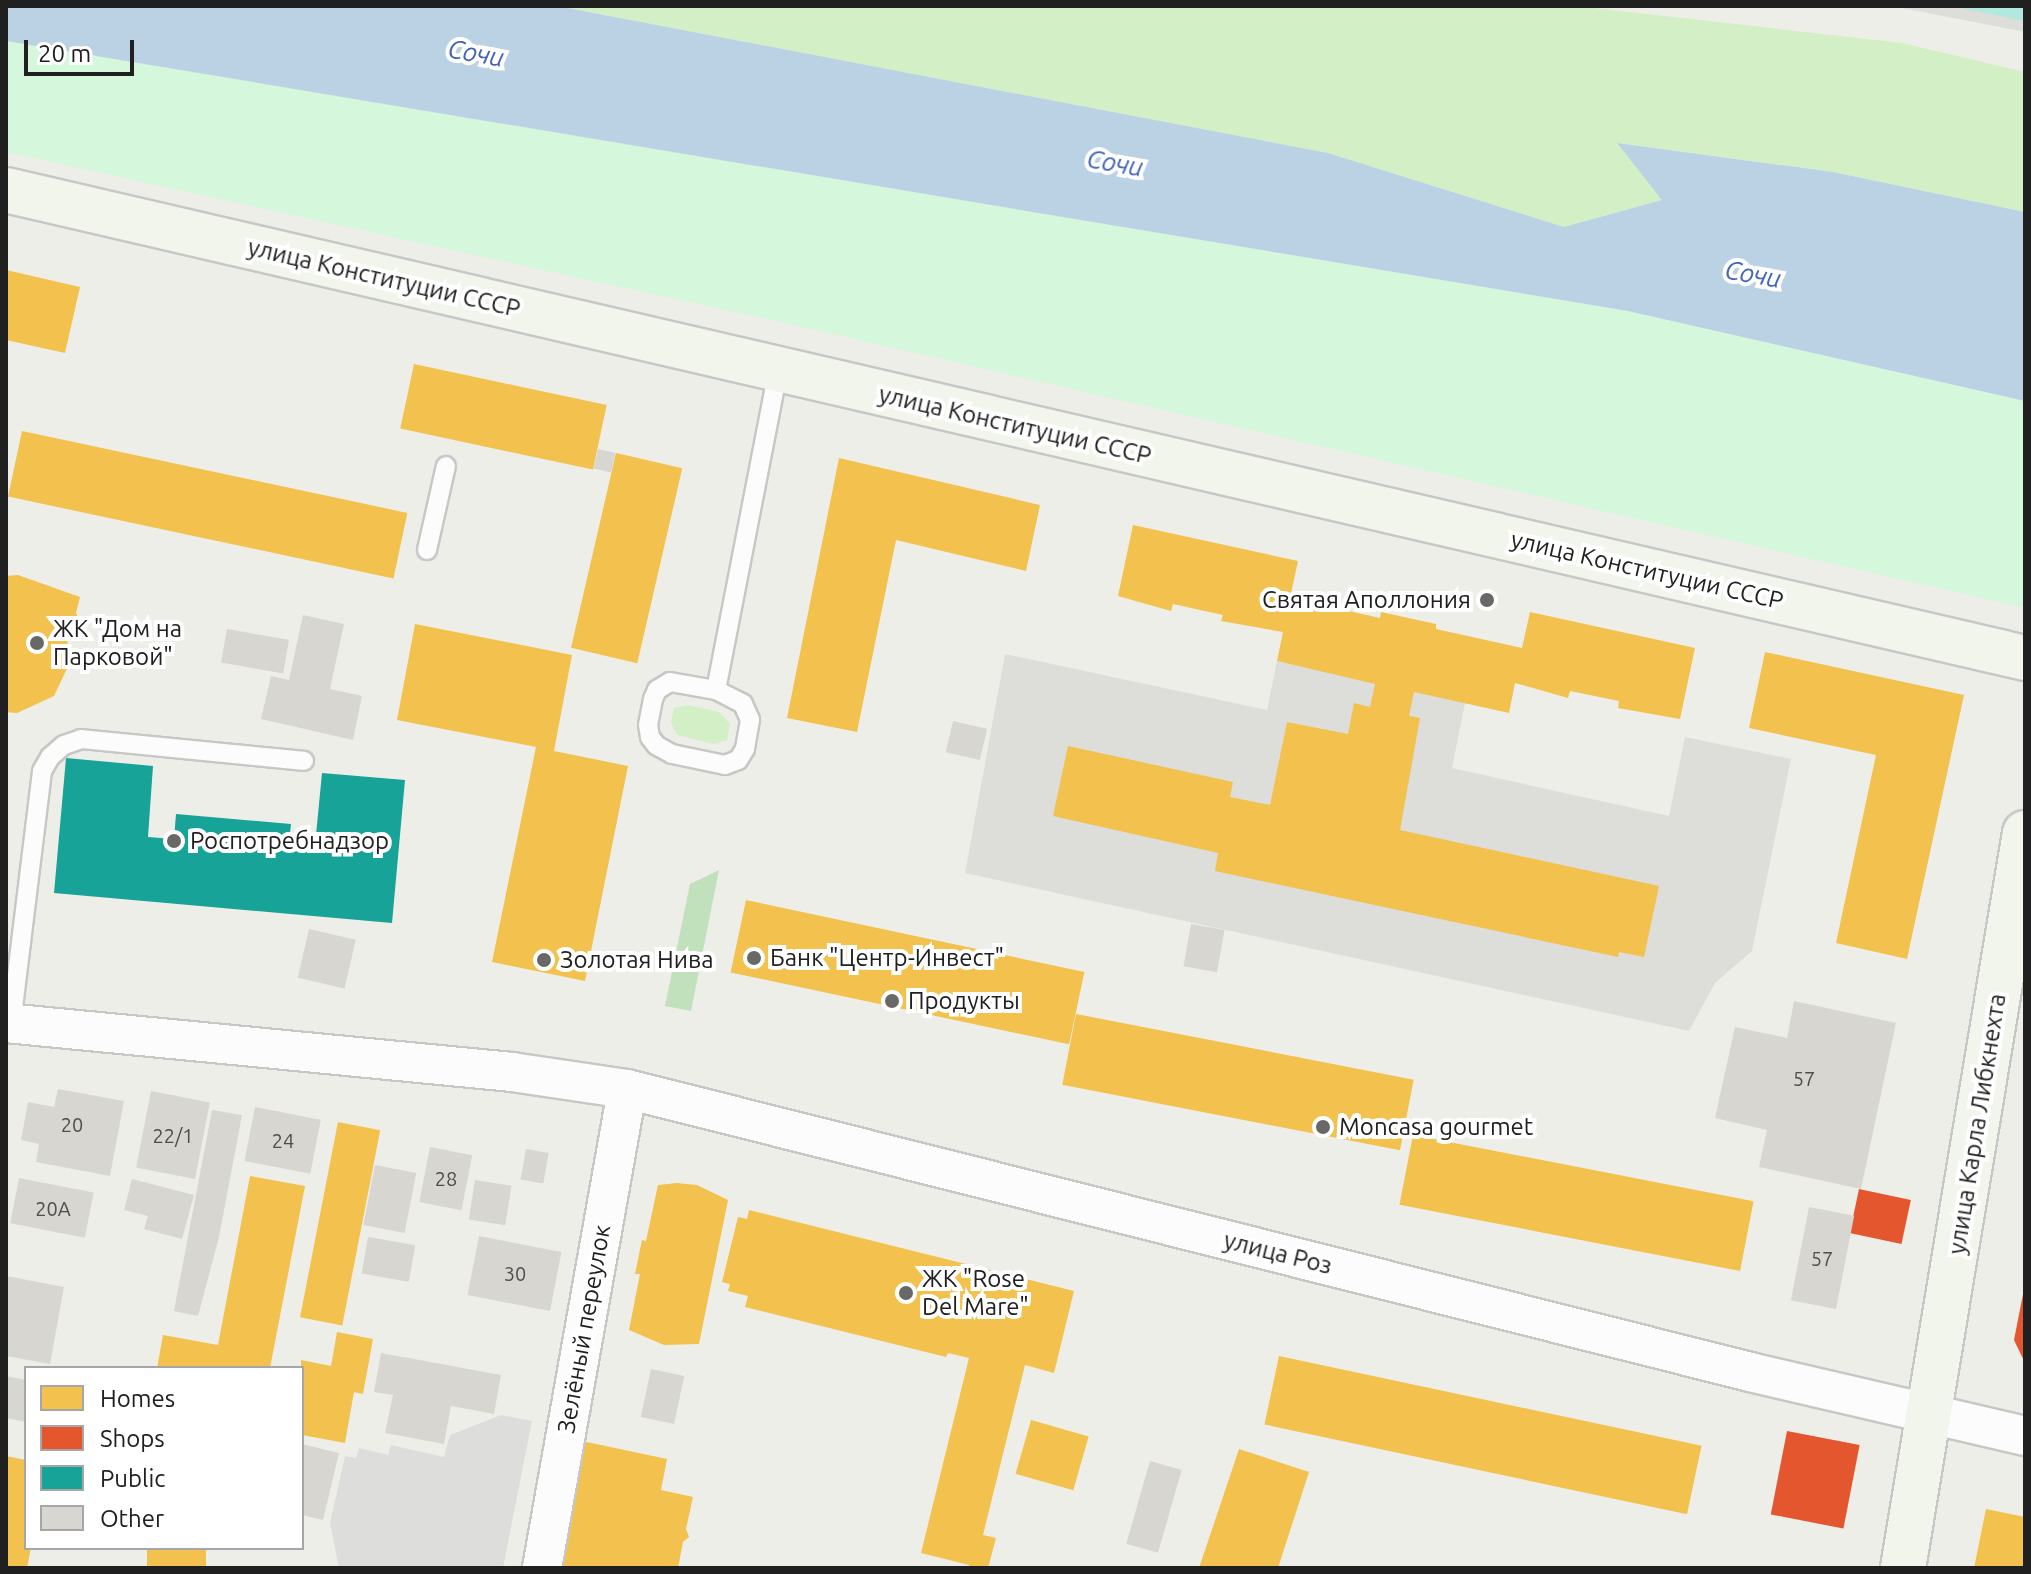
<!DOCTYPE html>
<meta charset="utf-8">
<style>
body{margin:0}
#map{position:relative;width:2031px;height:1574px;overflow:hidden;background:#eeeee9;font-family:Ubuntu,sans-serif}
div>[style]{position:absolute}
.residential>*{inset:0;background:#ddddda}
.grass>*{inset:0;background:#d2efc5}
.forest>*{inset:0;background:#c1e0bc}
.park>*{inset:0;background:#d5f7dc}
.pitch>*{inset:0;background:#b0eade}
.parking>*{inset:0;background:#dddddb}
.water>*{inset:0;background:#bad2e4}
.homes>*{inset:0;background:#f2c14e;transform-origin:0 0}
.shops>*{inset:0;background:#e4572e;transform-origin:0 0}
.public>*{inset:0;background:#17a398}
.building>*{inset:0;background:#d7d6d1;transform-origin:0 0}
.roads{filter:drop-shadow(2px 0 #c7c7c5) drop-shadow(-2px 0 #c7c7c5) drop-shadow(0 2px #c7c7c5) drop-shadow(0 -2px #c7c7c5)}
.lane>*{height:18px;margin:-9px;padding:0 9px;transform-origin:9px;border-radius:9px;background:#fcfcfc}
.street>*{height:38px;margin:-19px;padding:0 19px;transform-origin:19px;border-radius:19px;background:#fcfcfc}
.secondary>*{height:44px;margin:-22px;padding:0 22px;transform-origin:22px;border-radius:22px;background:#f2f5eb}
.dots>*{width:22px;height:22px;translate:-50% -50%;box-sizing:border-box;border:4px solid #fff;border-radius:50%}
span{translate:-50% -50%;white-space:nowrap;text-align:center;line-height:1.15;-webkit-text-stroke:8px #fff;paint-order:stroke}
.number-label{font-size:20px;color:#4f4e4d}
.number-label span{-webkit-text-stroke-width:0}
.street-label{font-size:24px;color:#202020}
.poi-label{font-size:24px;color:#202020}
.right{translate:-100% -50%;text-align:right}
.left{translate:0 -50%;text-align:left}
.water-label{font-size:26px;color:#4364b9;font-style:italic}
.frame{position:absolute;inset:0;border:8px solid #202020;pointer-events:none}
.legend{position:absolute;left:24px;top:1366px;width:280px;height:184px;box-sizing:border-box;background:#fff;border:2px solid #a6a6a6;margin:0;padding:10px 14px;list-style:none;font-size:24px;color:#202020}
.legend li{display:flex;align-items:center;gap:16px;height:40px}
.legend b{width:40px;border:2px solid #a6a6a6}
.scale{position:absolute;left:24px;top:40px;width:110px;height:36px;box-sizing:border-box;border:4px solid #202020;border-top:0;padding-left:10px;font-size:24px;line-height:28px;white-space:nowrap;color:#202020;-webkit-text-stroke:6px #fff;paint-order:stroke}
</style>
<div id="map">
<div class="residential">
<i style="clip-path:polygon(1892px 6px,2025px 6px,2025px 32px)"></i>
<i style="clip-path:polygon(1005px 654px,1267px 710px,1277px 661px,1465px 703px,1452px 768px,1669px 816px,1685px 737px,1791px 759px,1752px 951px,1715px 983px,1689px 1031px,965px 873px)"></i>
</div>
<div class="grass">
<i style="clip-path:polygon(557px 6px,1577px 6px,1902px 43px,2025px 72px,2025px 212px,1833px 172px,1618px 143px,1663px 200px,1564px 227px,1328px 153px)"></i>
<i style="clip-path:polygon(688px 705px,719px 712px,730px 724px,727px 740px,714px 744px,677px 735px,671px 723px,674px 708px)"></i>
</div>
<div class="forest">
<i style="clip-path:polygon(719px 870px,691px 1011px,665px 1006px,690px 884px)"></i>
</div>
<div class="park">
<i style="clip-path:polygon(6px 41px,1628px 311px,2025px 401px,2025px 608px,789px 324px,6px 152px)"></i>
</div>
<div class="pitch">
<i style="clip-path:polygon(1951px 6px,2025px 6px,2025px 21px)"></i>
</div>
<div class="parking">
<i style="clip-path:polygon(501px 1415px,532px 1421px,503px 1568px,339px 1568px,330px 1523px,345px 1456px,356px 1458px,359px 1448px,388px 1455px,391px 1445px,444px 1457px,450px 1435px)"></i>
</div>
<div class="water">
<i style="clip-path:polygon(6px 6px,557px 6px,1328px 153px,1564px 227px,1662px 200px,1617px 143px,1833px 172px,2025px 212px,2025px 401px,1628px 311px,6px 41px)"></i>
</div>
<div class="homes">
<i style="clip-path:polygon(6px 270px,80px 287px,65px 353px,6px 340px)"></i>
<i style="left:414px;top:364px;width:197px;height:66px;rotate:12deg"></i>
<i style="left:22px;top:431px;width:394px;height:67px;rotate:12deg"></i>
<i style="left:616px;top:453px;width:68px;height:200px;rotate:13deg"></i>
<i style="clip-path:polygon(839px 458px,1040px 505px,1026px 571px,896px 540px,857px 732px,787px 718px)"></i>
<i style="clip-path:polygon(1133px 525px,1298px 561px,1290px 598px,1380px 618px,1381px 612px,1436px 624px,1436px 629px,1522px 648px,1530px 612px,1695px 648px,1680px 719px,1618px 708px,1619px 701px,1570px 691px,1568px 698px,1515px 683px,1509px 713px,1414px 692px,1409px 716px,1420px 718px,1400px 830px,1659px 886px,1644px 957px,1619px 952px,1618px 957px,1215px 871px,1218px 853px,1053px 816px,1068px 746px,1233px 782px,1230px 797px,1270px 805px,1287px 722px,1348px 734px,1354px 703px,1370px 707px,1375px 684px,1277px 661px,1283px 632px,1221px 621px,1223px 615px,1173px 604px,1171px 611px,1118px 596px)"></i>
<i style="clip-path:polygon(18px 575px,80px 597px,76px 613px,84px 632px,82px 640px,71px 638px,67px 641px,72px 658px,54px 696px,17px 713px,6px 712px,6px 576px)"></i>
<i style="clip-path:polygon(415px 624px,572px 655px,554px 751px,628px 766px,585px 981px,492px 962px,536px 747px,397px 720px)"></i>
<i style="clip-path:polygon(1765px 652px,1964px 695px,1907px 959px,1836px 943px,1876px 755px,1749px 728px)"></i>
<i style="left:746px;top:900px;width:346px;height:74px;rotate:12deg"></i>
<i style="left:1076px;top:1014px;width:344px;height:72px;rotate:11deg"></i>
<i style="left:338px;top:1122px;width:43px;height:199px;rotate:11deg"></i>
<i style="left:1413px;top:1135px;width:347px;height:71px;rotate:11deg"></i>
<i style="clip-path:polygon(250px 1176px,305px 1186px,270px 1368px,157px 1368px,163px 1335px,218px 1345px)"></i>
<i style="clip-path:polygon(677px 1183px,697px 1185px,728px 1200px,699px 1344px,664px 1345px,629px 1330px,640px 1274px,635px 1274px,642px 1240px,646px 1241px,658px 1185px)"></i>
<i style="clip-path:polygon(749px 1210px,1074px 1291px,1054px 1373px,1025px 1365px,983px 1535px,996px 1538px,988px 1568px,969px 1568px,969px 1565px,921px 1553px,969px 1358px,948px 1353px,946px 1357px,745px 1307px,748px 1296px,728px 1291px,730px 1284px,722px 1282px,738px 1217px,747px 1219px)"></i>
<i style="clip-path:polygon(337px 1332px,373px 1339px,363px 1394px,354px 1392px,345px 1443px,302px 1435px,301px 1360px,331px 1366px)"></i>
<i style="left:1279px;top:1356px;width:432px;height:70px;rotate:12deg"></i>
<i style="left:1031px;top:1420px;width:60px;height:56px;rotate:16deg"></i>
<i style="clip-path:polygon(582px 1441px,667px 1459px,661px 1490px,693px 1497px,686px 1529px,689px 1537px,683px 1542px,678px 1568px,556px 1568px)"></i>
<i style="clip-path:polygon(1239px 1449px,1309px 1472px,1278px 1568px,1199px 1568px)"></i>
<i style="clip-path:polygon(6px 1456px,26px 1460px,26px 1548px,31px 1548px,27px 1568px,6px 1568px)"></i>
<i style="clip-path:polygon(1986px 1509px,2025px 1517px,2025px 1568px,1974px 1568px)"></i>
<i style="left:147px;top:1548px;width:59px;height:20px"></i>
</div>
<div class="shops">
<i style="left:1859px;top:1189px;width:53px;height:45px;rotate:12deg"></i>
<i style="clip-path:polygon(2024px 1289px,2025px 1289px,2025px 1363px,2014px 1340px)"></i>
<i style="left:1787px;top:1431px;width:74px;height:85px;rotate:11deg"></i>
</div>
<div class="public">
<i style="clip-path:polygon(66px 758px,153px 766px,148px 837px,174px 839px,176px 814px,291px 824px,289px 843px,315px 845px,322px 773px,405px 780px,392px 923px,54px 893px)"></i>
</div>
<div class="building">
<i style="left:598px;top:449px;width:18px;height:20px;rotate:13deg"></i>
<i style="clip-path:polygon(303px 615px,344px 624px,330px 689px,362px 696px,353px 740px,261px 719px,271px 676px,289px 680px)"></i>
<i style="left:227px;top:629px;width:63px;height:34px;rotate:10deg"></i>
<i style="left:953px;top:721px;width:35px;height:32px;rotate:13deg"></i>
<i style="left:1191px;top:924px;width:34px;height:43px;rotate:10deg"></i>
<i style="left:309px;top:929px;width:48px;height:50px;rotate:13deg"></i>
<i style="clip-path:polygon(1794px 1001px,1896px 1023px,1861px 1189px,1759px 1167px,1767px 1130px,1715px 1118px,1735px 1027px,1787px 1038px)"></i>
<i style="clip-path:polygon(58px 1089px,124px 1101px,110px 1176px,36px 1162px,39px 1144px,21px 1140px,28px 1102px,54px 1107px)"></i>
<i style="left:151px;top:1091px;width:60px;height:78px;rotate:11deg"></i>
<i style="left:255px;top:1107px;width:67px;height:55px;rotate:11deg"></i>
<i style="clip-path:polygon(212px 1110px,242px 1115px,219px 1237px,198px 1316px,174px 1311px)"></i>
<i style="left:430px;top:1147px;width:43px;height:56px;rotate:11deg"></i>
<i style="left:526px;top:1149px;width:23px;height:31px;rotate:10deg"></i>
<i style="left:375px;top:1165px;width:42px;height:61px;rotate:11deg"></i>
<i style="left:19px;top:1178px;width:76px;height:46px;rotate:11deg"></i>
<i style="clip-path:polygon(132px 1179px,194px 1195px,182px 1239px,144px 1229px,148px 1216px,124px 1210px)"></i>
<i style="left:475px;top:1180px;width:37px;height:40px;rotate:9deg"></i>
<i style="left:1809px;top:1207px;width:46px;height:95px;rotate:11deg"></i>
<i style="left:479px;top:1236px;width:84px;height:60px;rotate:11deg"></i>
<i style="left:368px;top:1237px;width:48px;height:37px;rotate:10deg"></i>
<i style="clip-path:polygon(6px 1276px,64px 1287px,50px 1364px,6px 1356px)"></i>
<i style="clip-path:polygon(381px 1353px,501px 1375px,494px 1414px,451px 1406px,444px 1444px,385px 1433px,393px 1395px,374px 1392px)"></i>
<i style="left:651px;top:1369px;width:34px;height:49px;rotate:12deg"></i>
<i style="clip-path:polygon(6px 1376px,26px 1380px,26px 1422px,6px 1418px)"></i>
<i style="clip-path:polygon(302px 1444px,339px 1453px,323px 1520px,302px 1515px)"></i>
<i style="left:1150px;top:1461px;width:33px;height:86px;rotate:16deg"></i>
</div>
<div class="roads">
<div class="lane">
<i style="left:427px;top:550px;width:86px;rotate:-77.3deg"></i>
<i style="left:670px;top:682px;width:47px;rotate:9.9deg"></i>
<i style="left:716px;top:690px;width:30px;rotate:27deg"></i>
<i style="left:743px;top:704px;width:17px;rotate:66deg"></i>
<i style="left:750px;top:720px;width:29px;rotate:100deg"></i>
<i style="left:745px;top:749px;width:13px;rotate:122deg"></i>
<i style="left:738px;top:760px;width:14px;rotate:159deg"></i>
<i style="left:725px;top:765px;width:54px;rotate:-168.3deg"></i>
<i style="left:672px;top:754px;width:18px;rotate:-151deg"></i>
<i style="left:656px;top:745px;width:10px;rotate:-127deg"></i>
<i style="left:650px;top:737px;width:12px;rotate:-99deg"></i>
<i style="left:648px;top:725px;width:26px;rotate:-79deg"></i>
<i style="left:653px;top:699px;width:10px;rotate:-66deg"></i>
<i style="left:657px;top:690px;width:15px;rotate:-32deg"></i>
<i style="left:716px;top:690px;width:325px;rotate:-79deg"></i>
<i style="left:11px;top:1024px;width:255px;rotate:-83deg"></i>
<i style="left:42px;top:771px;width:16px;rotate:-60deg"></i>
<i style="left:50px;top:757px;width:18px;rotate:-41deg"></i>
<i style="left:64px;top:745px;width:18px;rotate:-19deg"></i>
<i style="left:81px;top:739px;width:224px;rotate:5.6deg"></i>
</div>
<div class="street">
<i style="left:6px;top:1023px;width:508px;rotate:5.53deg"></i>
<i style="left:512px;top:1072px;width:116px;rotate:8.4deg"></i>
<i style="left:627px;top:1089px;width:1158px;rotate:14.14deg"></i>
<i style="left:1750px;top:1372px;width:282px;rotate:13.1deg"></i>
<i style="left:542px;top:1568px;width:486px;rotate:-79.9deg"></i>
</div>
<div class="secondary">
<i style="left:6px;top:190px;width:2073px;rotate:13.05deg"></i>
<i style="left:1903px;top:1568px;width:745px;rotate:-80.58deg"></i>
</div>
</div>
<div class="dots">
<i style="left:1487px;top:600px;background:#686866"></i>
<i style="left:37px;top:643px;background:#686866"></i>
<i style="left:174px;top:841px;background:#686866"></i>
<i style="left:754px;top:958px;background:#686866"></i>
<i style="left:544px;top:960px;background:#686866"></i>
<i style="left:892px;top:1001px;background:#686866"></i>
<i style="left:1323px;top:1127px;background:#686866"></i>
<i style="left:906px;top:1293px;background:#686866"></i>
</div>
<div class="number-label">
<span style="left:1804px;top:1078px">57</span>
<span style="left:72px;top:1124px">20</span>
<span style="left:173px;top:1135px">22/1</span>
<span style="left:283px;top:1140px">24</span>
<span style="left:446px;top:1178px">28</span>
<span style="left:53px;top:1208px">20А</span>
<span style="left:1822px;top:1258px">57</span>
<span style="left:515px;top:1273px">30</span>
</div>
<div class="street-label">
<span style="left:384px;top:278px;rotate:13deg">улица Конституции СССР</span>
<span style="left:1015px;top:425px;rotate:13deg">улица Конституции СССР</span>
<span style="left:1647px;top:570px;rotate:13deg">улица Конституции СССР</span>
<span style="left:1977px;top:1124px;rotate:-81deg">улица Карла Либкнехта</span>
<span style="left:1278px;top:1253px;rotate:14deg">улица Роз</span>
<span style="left:584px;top:1329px;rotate:-80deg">Зелёный переулок</span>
</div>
<div class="poi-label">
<span class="right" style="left:1471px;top:600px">Святая Аполлония</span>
<span class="left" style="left:53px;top:643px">ЖК "Дом на<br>Парковой"</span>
<span class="left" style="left:190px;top:841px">Роспотребнадзор</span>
<span class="left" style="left:770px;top:958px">Банк "Центр-Инвест"</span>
<span class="left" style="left:560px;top:960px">Золотая Нива</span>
<span class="left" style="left:908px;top:1001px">Продукты</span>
<span class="left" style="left:1339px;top:1127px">Moncasa gourmet</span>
<span class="left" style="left:922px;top:1293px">ЖК "Rose<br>Del Mare"</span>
</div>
<div class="water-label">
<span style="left:476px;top:53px;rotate:10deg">Сочи</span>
<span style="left:1115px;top:163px;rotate:10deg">Сочи</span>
<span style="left:1753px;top:274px;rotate:10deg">Сочи</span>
</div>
<div class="frame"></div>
<ul class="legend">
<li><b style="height:22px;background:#f2c14e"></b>Homes</li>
<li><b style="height:22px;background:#e4572e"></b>Shops</li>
<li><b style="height:22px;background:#17a398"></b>Public</li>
<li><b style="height:22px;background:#d7d6d1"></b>Other</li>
</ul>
<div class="scale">20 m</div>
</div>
